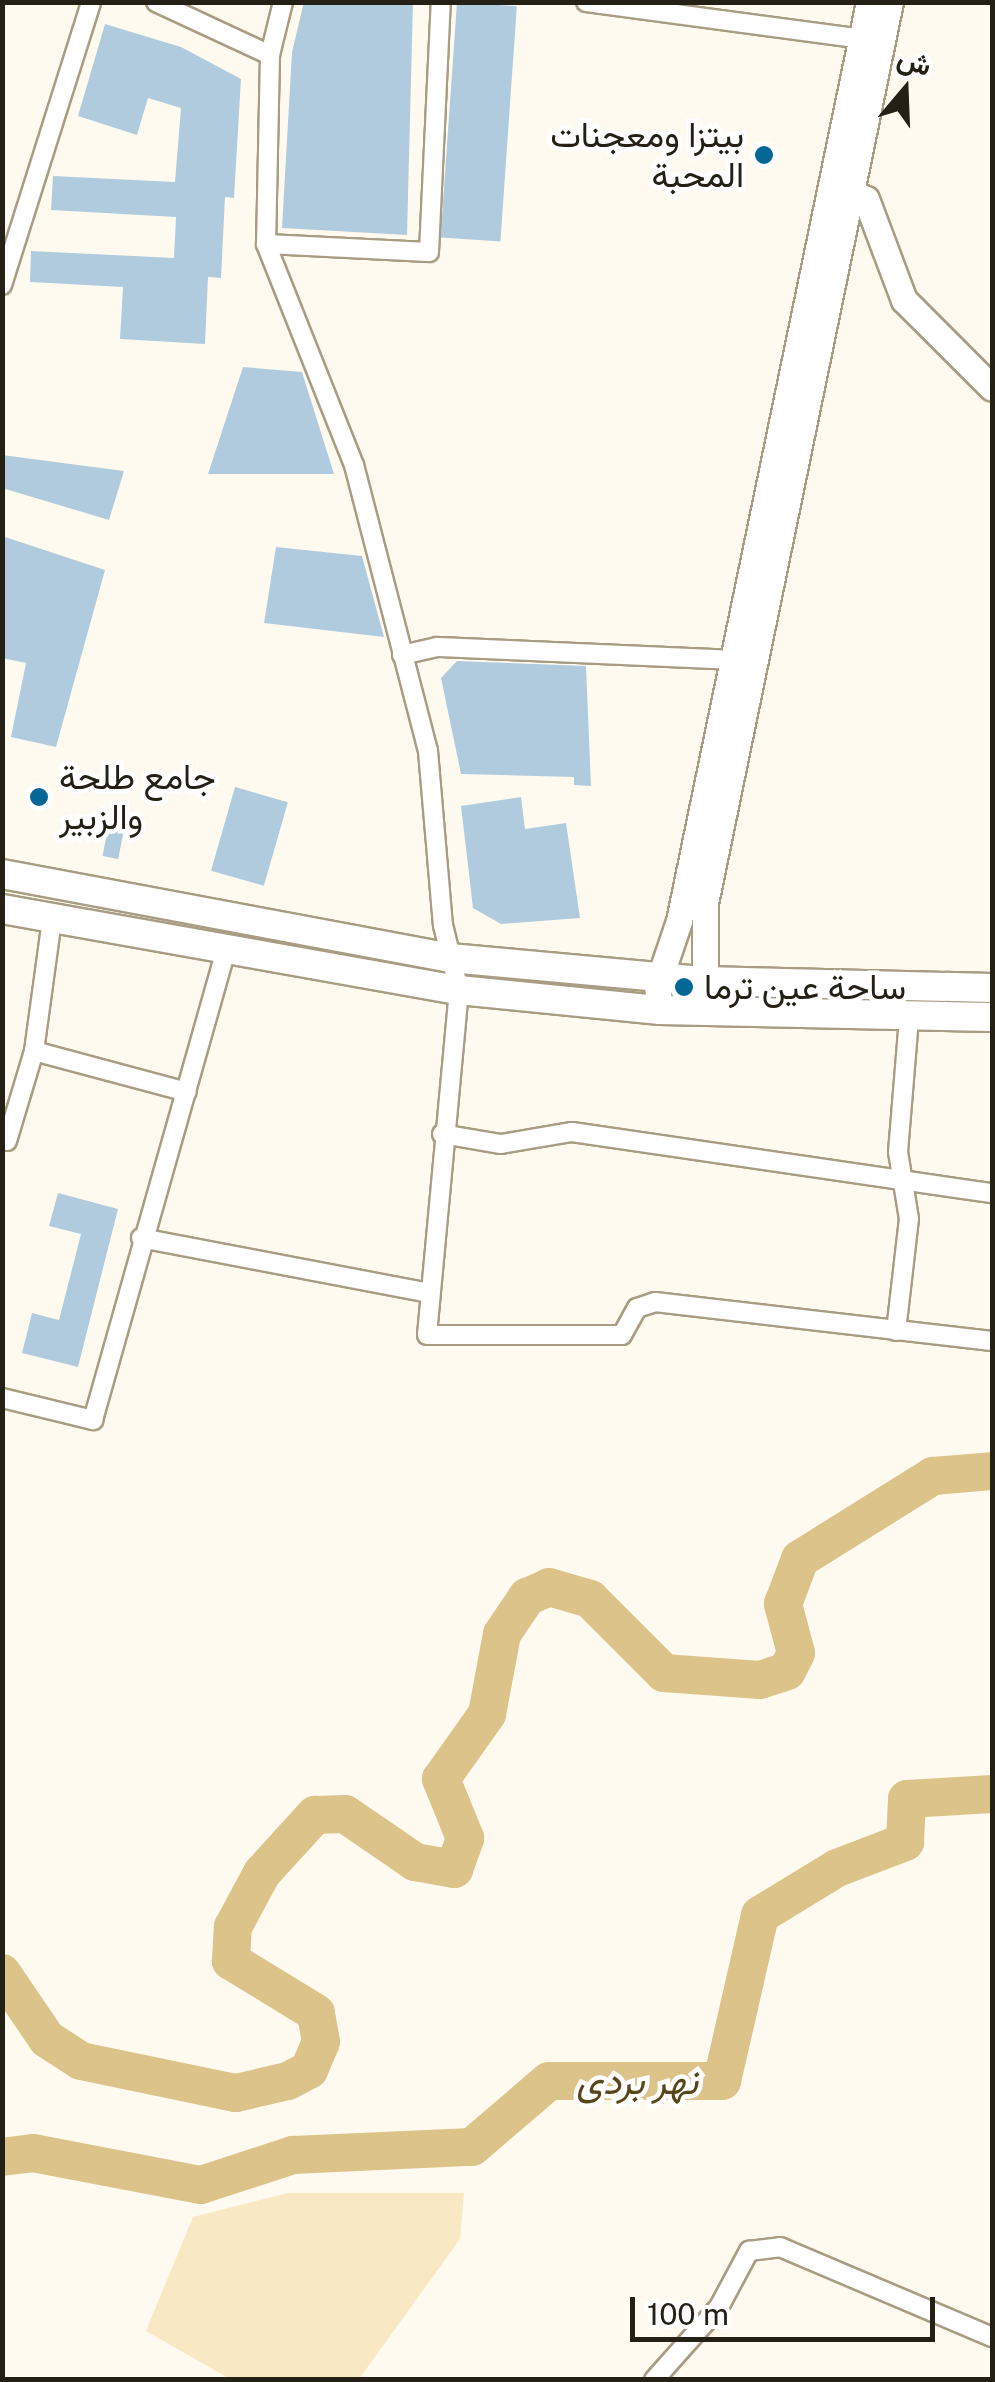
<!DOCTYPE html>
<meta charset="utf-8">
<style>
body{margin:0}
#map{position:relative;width:995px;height:2382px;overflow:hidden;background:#fffaef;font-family:"Public Sans",Vazirmatn,sans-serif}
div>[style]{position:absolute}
.green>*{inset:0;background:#f8e8c3}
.river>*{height:38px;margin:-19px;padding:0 19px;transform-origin:19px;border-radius:19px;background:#dcc38a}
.building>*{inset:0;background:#b1cbde;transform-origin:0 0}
.roads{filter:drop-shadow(2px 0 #a89d83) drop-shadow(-2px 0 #a89d83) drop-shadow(0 2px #a89d83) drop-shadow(0 -2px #a89d83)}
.street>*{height:18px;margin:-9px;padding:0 9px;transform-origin:9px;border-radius:9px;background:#fff}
.secondary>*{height:25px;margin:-12.5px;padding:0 12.5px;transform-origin:12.5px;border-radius:12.5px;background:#fff}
.primary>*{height:28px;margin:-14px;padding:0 14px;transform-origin:14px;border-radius:14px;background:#fff}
.dots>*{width:28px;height:28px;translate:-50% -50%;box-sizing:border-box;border:5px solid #fff;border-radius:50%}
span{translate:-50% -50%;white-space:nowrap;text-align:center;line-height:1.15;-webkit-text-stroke:9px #fff;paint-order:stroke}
.poi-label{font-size:35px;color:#242016}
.right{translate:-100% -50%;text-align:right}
.left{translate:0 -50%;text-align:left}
.water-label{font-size:38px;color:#57461a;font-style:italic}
.frame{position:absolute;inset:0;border:5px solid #242016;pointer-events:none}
.north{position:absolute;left:855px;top:40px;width:100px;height:100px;-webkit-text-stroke:8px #fff;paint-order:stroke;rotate:19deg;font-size:28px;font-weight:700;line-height:40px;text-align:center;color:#242016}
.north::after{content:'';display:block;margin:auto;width:35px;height:45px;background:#242016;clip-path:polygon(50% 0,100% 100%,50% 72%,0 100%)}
.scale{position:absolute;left:630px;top:2297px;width:305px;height:45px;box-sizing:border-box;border:5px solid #242016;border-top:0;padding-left:12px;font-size:30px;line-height:35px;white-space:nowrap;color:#242016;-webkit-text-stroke:8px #fff;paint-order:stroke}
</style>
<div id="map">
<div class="green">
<i style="clip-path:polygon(288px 2193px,464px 2193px,460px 2239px,359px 2379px,230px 2379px,146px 2331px,193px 2217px)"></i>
</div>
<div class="river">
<i style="left:2px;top:1973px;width:80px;rotate:55.7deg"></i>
<i style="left:47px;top:2039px;width:40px;rotate:32.9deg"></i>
<i style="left:81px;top:2061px;width:158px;rotate:11.7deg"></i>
<i style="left:236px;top:2093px;width:53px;rotate:-13deg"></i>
<i style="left:288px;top:2081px;width:24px;rotate:-28deg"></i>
<i style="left:309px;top:2070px;width:30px;rotate:-67deg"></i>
<i style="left:321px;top:2042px;width:29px;rotate:-100deg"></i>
<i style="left:316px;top:2013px;width:100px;rotate:-148.5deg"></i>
<i style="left:231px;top:1961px;width:34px;rotate:-87deg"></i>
<i style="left:233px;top:1927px;width:61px;rotate:-61.8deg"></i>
<i style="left:262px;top:1873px;width:79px;rotate:-47.6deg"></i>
<i style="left:315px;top:1815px;width:30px;rotate:-2deg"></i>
<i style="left:345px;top:1814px;width:85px;rotate:34.4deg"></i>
<i style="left:415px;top:1862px;width:40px;rotate:10deg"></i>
<i style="left:454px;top:1869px;width:33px;rotate:-70deg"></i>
<i style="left:465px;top:1838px;width:64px;rotate:-112.1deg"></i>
<i style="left:441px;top:1779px;width:80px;rotate:-54.7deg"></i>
<i style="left:487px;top:1714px;width:81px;rotate:-79.4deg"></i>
<i style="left:502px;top:1634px;width:45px;rotate:-56deg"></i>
<i style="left:527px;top:1597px;width:24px;rotate:-24deg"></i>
<i style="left:549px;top:1587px;width:43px;rotate:16.3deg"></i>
<i style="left:590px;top:1599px;width:105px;rotate:45deg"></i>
<i style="left:664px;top:1673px;width:96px;rotate:4.2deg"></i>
<i style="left:760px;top:1680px;width:28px;rotate:-18deg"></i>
<i style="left:787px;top:1671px;width:20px;rotate:-63deg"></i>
<i style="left:796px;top:1653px;width:51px;rotate:-104.9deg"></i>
<i style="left:783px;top:1604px;width:48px;rotate:-69.3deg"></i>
<i style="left:800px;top:1559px;width:157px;rotate:-32deg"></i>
<i style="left:933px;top:1476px;width:59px;rotate:-4.8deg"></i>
<i style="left:2px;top:2157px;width:31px;rotate:-7deg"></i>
<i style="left:33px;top:2153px;width:171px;rotate:10.8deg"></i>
<i style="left:201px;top:2185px;width:97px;rotate:-18.1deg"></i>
<i style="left:293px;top:2155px;width:179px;rotate:-2.6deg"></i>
<i style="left:472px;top:2147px;width:101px;rotate:-40.6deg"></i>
<i style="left:549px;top:2081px;width:173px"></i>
<i style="left:722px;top:2081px;width:170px;rotate:-77.1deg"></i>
<i style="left:760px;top:1915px;width:90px;rotate:-31.4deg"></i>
<i style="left:837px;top:1868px;width:73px;rotate:-20.9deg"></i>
<i style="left:905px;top:1842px;width:43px;rotate:-87.3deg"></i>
<i style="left:907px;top:1799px;width:85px;rotate:-3.4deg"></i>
</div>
<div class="building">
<i style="clip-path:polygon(304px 2px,413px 2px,407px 235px,282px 228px,292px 52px)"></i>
<i style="left:457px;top:2px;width:60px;height:236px;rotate:4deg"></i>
<i style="clip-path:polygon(105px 24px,181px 47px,241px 79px,234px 198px,225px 197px,221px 278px,208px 277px,205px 344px,120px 339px,123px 287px,30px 282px,31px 251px,174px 258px,176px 217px,51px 210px,53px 176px,175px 182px,181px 108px,148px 98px,137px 135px,78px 116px)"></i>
<i style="clip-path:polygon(243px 367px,302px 372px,334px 474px,208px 474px)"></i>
<i style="clip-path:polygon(2px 455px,124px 471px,109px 520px,2px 488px)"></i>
<i style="clip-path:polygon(2px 536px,105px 570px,56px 747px,11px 737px,26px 663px,2px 658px)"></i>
<i style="clip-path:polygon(276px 547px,362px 556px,384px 637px,264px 623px)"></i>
<i style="clip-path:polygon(457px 661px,586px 666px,591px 786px,574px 785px,574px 777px,461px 774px,441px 678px)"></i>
<i style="left:235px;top:787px;width:55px;height:87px;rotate:16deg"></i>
<i style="clip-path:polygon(521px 797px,525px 829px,566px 823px,580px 918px,501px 924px,473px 908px,461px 806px)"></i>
<i style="left:113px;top:802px;width:16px;height:55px;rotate:11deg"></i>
<i style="clip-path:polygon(58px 1193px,118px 1209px,78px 1367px,22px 1353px,32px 1313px,59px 1320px,81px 1234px,49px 1226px)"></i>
</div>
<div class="roads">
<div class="street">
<i style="left:156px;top:2px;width:126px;rotate:24.9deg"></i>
<i style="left:283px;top:2px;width:55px;rotate:103.8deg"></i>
<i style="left:270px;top:55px;width:189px;rotate:91.2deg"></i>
<i style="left:266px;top:244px;width:238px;rotate:68.3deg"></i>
<i style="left:354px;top:465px;width:295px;rotate:75.5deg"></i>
<i style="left:428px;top:751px;width:175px;rotate:85.1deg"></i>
<i style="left:443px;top:925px;width:67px;rotate:76.2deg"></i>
<i style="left:459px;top:990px;width:346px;rotate:95.3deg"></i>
<i style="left:427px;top:1335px;width:195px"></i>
<i style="left:622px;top:1335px;width:31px;rotate:-61deg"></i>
<i style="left:637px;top:1308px;width:19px;rotate:-18deg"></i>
<i style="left:655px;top:1302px;width:339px;rotate:6.6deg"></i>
<i style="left:586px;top:2px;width:278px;rotate:7.6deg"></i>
<i style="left:266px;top:244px;width:163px;rotate:2.8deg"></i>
<i style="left:429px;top:252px;width:250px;rotate:-87.3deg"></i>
<i style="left:2px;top:285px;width:297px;rotate:-72.5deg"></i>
<i style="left:402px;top:655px;width:36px;rotate:-13deg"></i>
<i style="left:437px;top:647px;width:296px;rotate:2.5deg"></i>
<i style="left:34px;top:1051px;width:158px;rotate:15deg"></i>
<i style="left:442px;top:1134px;width:60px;rotate:9.6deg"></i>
<i style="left:501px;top:1144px;width:72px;rotate:-9.6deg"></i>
<i style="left:572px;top:1132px;width:424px;rotate:8.3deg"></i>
<i style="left:7px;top:1141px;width:94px;rotate:-73.3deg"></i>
<i style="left:34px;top:1051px;width:133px;rotate:-82.2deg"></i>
<i style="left:141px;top:1238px;width:288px;rotate:10.8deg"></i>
<i style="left:896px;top:1331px;width:113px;rotate:-83.4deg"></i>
<i style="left:909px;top:1219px;width:68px;rotate:-99.3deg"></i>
<i style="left:898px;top:1152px;width:135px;rotate:-85.3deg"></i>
<i style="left:2px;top:1398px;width:94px;rotate:13.6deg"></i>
<i style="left:93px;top:1420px;width:488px;rotate:-74.2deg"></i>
<i style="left:654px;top:2380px;width:98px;rotate:-48.3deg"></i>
<i style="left:719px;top:2307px;width:64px;rotate:-61.8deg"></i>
<i style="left:749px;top:2251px;width:31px;rotate:-7deg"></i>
<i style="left:780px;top:2247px;width:230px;rotate:23deg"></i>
</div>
<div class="secondary">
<i style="left:843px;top:188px;width:25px;rotate:26deg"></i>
<i style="left:866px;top:199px;width:108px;rotate:69.4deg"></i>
<i style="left:904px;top:300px;width:124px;rotate:45deg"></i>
<i style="left:705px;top:998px;width:95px;rotate:-90deg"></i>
<i style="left:705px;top:903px;width:920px;rotate:-78.4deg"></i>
<i style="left:660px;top:1010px;width:24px;rotate:-97deg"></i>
<i style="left:657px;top:986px;width:69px;rotate:-71.3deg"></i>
<i style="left:679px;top:921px;width:938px;rotate:-78.32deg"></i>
</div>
<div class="primary">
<i style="left:2px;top:874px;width:456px;rotate:10.6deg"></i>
<i style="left:450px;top:958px;width:255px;rotate:5.2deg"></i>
<i style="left:704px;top:981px;width:288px;rotate:1.4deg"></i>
<i style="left:2px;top:909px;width:464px;rotate:10.1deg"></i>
<i style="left:459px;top:990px;width:202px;rotate:5.7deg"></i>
<i style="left:660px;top:1010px;width:332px;rotate:1.2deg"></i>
</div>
</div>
<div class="dots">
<i style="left:764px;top:155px;background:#056796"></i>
<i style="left:39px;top:797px;background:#056796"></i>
<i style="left:684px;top:987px;background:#056796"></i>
</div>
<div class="poi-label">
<span class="right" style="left:744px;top:155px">بيتزا ومعجنات<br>المحبة</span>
<span class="left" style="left:59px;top:797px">جامع طلحة<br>والزبير</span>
<span class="left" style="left:704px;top:987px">ساحة عين ترما</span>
</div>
<div class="water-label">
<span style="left:637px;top:2081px">نهر بردى</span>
</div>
<div class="frame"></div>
<div class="north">ش</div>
<div class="scale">100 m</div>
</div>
